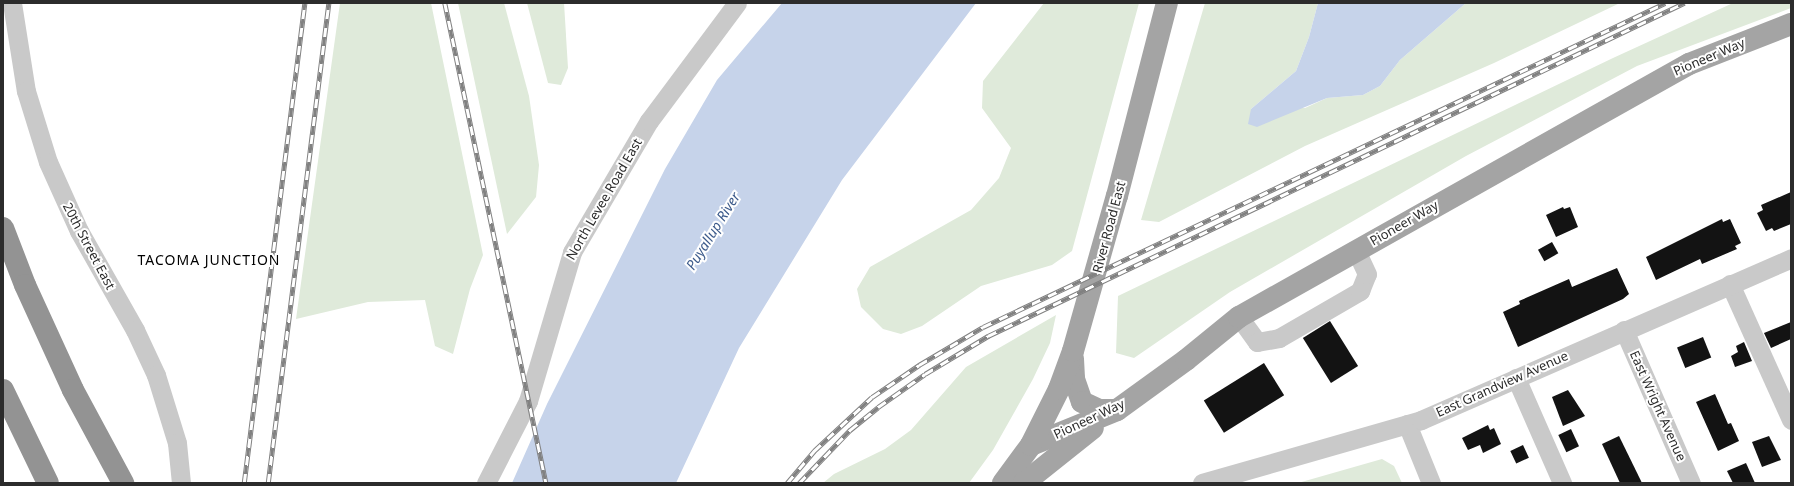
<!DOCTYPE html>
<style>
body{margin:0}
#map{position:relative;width:1794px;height:486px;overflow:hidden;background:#fff;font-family:"Noto Sans",sans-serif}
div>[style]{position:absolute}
.green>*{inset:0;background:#dfeada}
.water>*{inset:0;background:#c6d3ea}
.building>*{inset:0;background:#131313;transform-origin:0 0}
.minor>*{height:19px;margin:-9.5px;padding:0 9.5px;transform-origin:9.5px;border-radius:9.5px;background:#c9c9c9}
.major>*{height:22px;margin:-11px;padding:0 11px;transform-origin:11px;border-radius:11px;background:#a4a4a4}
.highway>*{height:22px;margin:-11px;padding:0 11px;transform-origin:11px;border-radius:11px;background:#939393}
.rail>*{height:4.5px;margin-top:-2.25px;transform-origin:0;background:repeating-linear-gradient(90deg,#fff 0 9px,#818181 0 18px);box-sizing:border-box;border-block:1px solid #818181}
span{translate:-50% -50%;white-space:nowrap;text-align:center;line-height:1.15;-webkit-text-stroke:4px #fff;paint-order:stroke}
.street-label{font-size:13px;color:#2c2c2c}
.water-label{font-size:14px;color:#3d5b8b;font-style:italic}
.neighbourhood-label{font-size:14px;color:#000;letter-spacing:1px}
.frame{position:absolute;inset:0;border:4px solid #2c2c2c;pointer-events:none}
</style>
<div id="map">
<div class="green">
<i style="clip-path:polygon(340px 3px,431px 3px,483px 255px,470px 289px,453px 354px,435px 346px,425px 300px,368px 302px,296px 319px)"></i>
<i style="clip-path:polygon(458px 3px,504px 3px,529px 96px,539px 165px,536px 197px,507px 234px)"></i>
<i style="clip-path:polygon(527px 3px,564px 3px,568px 68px,561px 85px,548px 83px)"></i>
<i style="clip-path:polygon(1044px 3px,1139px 3px,1072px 251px,1052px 265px,981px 286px,922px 326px,901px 334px,883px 329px,861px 307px,857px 289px,870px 267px,971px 210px,999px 178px,1011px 148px,982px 108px,983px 81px)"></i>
<i style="clip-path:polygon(1205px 3px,1318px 3px,1309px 37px,1296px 71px,1251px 109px,1305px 108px,1327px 98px,1363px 95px,1380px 86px,1400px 60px,1466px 3px,1620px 3px,1494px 63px,1305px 146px,1159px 222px,1141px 220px)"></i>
<i style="clip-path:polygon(1733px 3px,1791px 3px,1791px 8px,1637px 66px,1466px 156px,1230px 292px,1134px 358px,1116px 353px,1118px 296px,1613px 58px)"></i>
<i style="clip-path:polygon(1056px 315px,1050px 343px,1033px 379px,993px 450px,969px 483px,823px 483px,834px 474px,885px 449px,911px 430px,966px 367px)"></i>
<i style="clip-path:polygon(1382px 459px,1394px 466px,1402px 483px,1298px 483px)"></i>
</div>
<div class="water">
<i style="clip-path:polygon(782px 3px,976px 3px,842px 180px,739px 348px,676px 483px,512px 483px,547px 404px,665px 169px,717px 80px)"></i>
<i style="clip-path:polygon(1318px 3px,1466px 3px,1400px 60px,1380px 86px,1363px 95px,1327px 98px,1257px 127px,1248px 124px,1251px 109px,1296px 71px,1309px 37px)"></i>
</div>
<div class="building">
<i style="clip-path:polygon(1791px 192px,1791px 224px,1774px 231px,1772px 228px,1766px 231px,1757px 213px,1763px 210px,1761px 205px)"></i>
<i style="clip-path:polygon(1563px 207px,1564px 209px,1570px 207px,1578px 227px,1556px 237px,1546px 215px)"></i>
<i style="clip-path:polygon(1722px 219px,1723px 222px,1730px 219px,1741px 243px,1735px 246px,1737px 249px,1702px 264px,1700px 259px,1656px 280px,1646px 257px)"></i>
<i style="left:1552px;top:242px;width:13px;height:16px;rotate:61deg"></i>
<i style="clip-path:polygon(1617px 268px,1629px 294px,1623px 299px,1518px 347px,1503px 312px,1520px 304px,1519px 301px,1569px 279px,1572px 287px)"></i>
<i style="left:1330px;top:321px;width:53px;height:32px;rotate:58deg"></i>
<i style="clip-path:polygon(1791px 322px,1791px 339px,1771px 348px,1764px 333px)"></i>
<i style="left:1703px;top:337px;width:22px;height:28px;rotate:68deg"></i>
<i style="clip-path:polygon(1744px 342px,1752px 361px,1735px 367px,1731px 356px,1738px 352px,1736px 346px)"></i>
<i style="left:1264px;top:363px;width:38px;height:71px;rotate:58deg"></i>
<i style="clip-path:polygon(1568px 390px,1585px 416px,1563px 426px,1552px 397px)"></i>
<i style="clip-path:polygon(1715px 394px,1728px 424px,1731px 423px,1739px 441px,1718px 451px,1696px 402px)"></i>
<i style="clip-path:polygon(1488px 425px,1490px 430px,1494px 428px,1501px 444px,1483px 453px,1480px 445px,1468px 450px,1462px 438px)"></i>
<i style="left:1571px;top:429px;width:19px;height:14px;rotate:65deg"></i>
<i style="clip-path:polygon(1619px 436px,1642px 483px,1620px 483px,1602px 444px)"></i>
<i style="clip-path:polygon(1769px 436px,1781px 460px,1762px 467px,1752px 442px)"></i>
<i style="left:1523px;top:445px;width:14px;height:14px;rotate:65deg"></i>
<i style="clip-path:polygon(1746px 463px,1755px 483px,1733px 483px,1727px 471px)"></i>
</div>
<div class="minor">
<i style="left:12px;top:3px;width:89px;rotate:81deg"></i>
<i style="left:26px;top:91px;width:74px;rotate:72.8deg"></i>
<i style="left:48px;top:162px;width:76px;rotate:65.8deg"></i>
<i style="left:79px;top:231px;width:114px;rotate:60.5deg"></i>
<i style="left:135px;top:330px;width:50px;rotate:65deg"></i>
<i style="left:156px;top:375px;width:71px;rotate:72.8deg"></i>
<i style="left:177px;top:443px;width:40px;rotate:84.3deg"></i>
<i style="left:1730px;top:284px;width:149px;rotate:65.8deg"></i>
<i style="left:1239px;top:317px;width:31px;rotate:54deg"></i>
<i style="left:1257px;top:342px;width:22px;rotate:-10deg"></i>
<i style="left:1279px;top:338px;width:94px;rotate:-30.1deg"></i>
<i style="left:1360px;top:291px;width:18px;rotate:-68deg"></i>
<i style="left:1367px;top:274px;width:26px;rotate:-115deg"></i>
<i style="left:1624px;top:330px;width:167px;rotate:66.4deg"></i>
<i style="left:1516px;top:378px;width:115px;rotate:66.3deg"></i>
<i style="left:1407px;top:424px;width:64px;rotate:67.9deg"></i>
<i style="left:486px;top:483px;width:92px;rotate:-62.9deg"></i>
<i style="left:528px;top:401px;width:155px;rotate:-73.5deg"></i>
<i style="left:572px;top:252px;width:152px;rotate:-59.6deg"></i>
<i style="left:649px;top:121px;width:147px;rotate:-53.3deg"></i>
<i style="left:1202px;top:483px;width:228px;rotate:-16deg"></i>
<i style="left:1421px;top:420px;width:404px;rotate:-23.6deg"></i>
</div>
<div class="major">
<i style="left:1073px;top:359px;width:20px;rotate:87deg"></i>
<i style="left:1074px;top:379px;width:24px;rotate:71deg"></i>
<i style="left:1082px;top:402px;width:19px;rotate:25deg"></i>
<i style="left:1099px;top:410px;width:17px"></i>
<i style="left:1031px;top:445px;width:93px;rotate:-22.1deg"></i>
<i style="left:1117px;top:410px;width:85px;rotate:-35.9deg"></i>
<i style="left:1186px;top:360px;width:68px;rotate:-39.1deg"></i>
<i style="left:1239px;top:317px;width:516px;rotate:-29.35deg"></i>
<i style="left:1689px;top:64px;width:110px;rotate:-21.4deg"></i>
<i style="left:1003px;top:483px;width:47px;rotate:-53.6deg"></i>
<i style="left:1031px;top:445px;width:63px;rotate:-63.4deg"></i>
<i style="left:1059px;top:389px;width:40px;rotate:-69.8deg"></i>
<i style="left:1073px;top:351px;width:161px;rotate:-74.2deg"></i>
<i style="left:1117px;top:196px;width:199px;rotate:-75.5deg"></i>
<i style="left:1024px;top:483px;width:88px;rotate:-38.6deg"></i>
</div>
<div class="highway">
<i style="left:3px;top:228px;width:61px;rotate:68.9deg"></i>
<i style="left:25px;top:285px;width:115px;rotate:65.4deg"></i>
<i style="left:73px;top:390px;width:106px;rotate:61.7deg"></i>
<i style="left:3px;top:390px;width:103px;rotate:64.2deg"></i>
</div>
<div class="rail">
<i style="left:445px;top:3px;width:491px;rotate:78.1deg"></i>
<i style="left:244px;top:483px;width:484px;rotate:-82.8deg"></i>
<i style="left:268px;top:483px;width:484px;rotate:-82.8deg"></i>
<i style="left:787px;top:483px;width:42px;rotate:-49.8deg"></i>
<i style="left:814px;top:451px;width:79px;rotate:-43deg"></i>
<i style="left:872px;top:397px;width:57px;rotate:-34.2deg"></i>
<i style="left:919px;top:365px;width:74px;rotate:-30.7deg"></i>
<i style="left:983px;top:327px;width:755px;rotate:-25.41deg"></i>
<i style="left:799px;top:483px;width:74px;rotate:-46.1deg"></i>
<i style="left:850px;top:430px;width:36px;rotate:-39deg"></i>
<i style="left:878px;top:407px;width:57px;rotate:-35.1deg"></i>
<i style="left:925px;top:374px;width:74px;rotate:-31.1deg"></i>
<i style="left:988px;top:336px;width:772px;rotate:-25.57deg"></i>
</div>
<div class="street-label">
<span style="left:1709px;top:57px;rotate:-23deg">Pioneer Way</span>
<span style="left:604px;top:199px;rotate:-60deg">North Levee Road East</span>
<span style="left:1404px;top:223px;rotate:-30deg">Pioneer Way</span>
<span style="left:1109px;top:227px;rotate:-75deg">River Road East</span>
<span style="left:89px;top:246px;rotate:62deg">20th Street East</span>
<span style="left:1502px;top:384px;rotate:-24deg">East Grandview Avenue</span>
<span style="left:1658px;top:406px;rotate:66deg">East Wright Avenue</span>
<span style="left:1089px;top:419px;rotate:-25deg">Pioneer Way</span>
</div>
<div class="water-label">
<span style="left:713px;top:231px;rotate:-58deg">Puyallup River</span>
</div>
<div class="neighbourhood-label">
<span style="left:209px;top:260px">TACOMA JUNCTION</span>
</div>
<div class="frame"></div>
</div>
